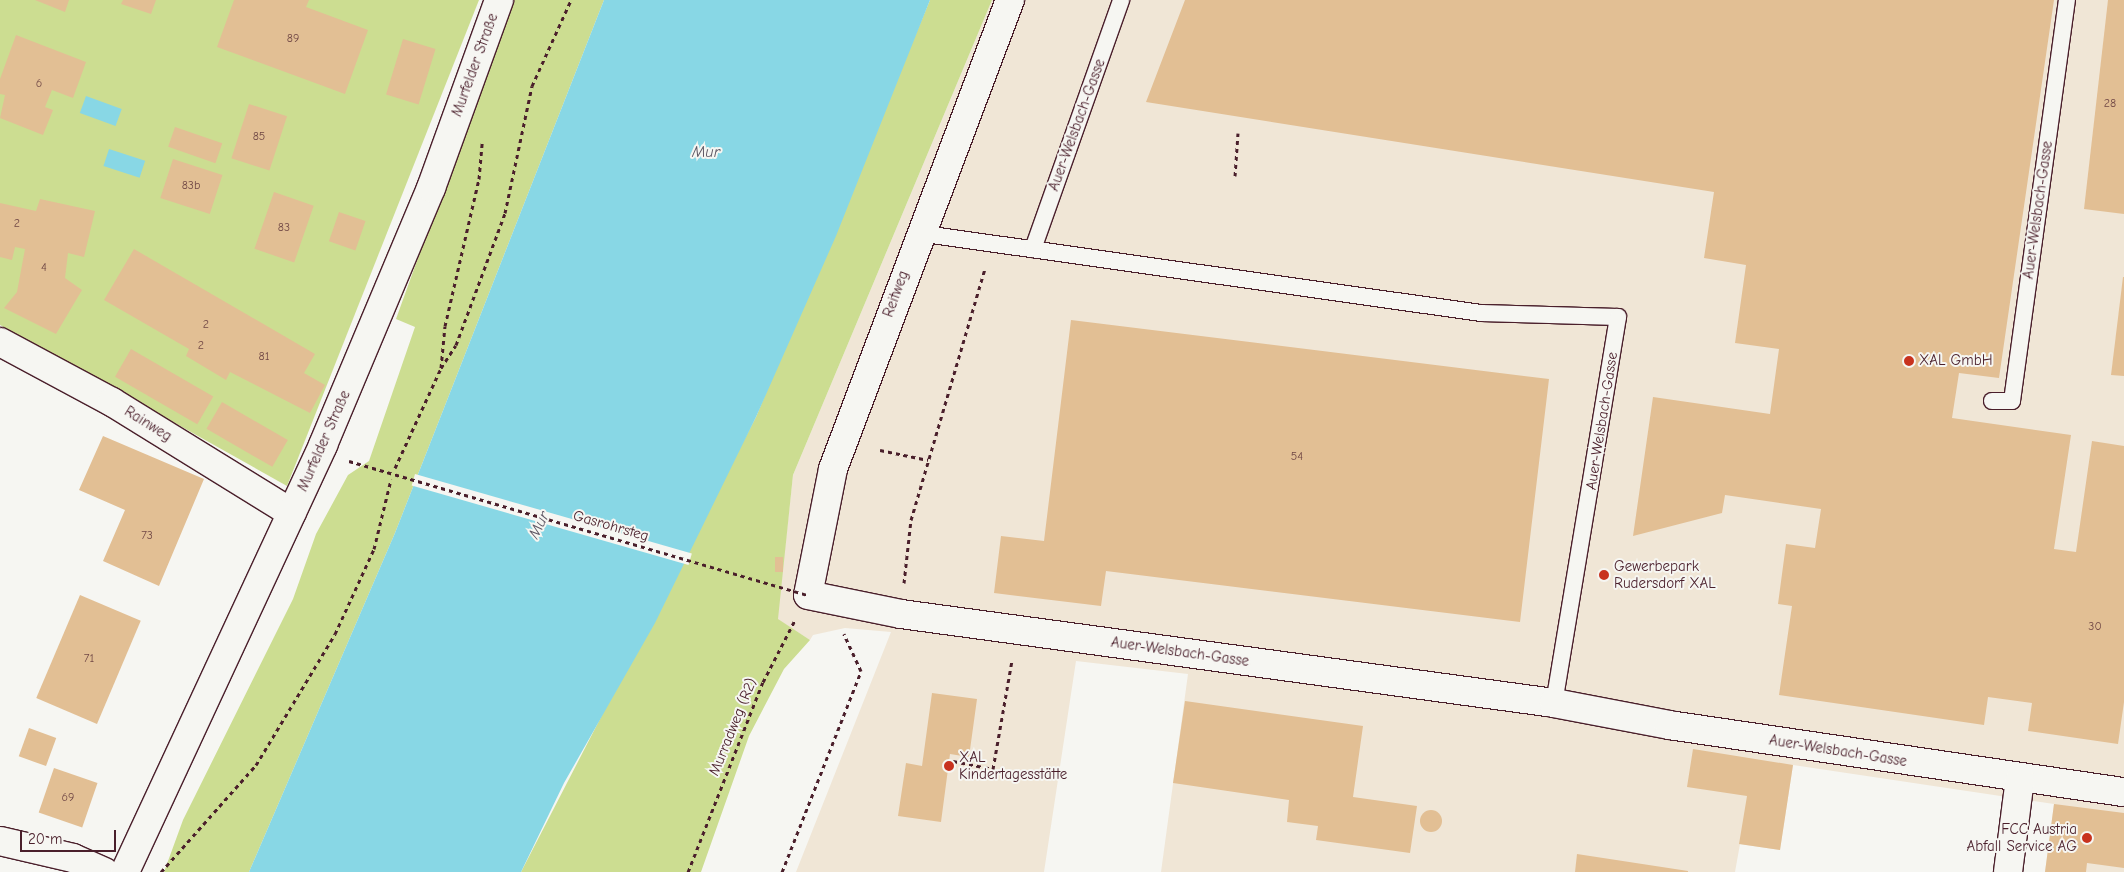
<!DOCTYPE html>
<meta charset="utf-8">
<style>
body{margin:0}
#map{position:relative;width:2124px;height:872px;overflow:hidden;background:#f6f6f2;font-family:"Comic Neue",sans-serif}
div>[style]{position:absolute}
.built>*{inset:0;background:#f0e6d6}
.green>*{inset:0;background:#ccdd91}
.water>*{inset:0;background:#88d7e5;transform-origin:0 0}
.pier>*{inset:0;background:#f6f6f2;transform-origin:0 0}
.building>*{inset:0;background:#e2bf94;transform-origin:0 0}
.round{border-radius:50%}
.path>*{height:3px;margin-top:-1.5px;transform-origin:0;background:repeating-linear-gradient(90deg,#4a1f2b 0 4px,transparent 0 8px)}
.roads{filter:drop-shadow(1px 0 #4a1f2b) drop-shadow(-1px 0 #4a1f2b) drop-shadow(0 1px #4a1f2b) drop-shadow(0 -1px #4a1f2b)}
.lane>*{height:16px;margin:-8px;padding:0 8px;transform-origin:8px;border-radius:8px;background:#f6f6f2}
.street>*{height:28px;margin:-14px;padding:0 14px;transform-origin:14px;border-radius:14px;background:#f6f6f2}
.secondary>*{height:28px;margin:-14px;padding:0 14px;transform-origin:14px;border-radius:14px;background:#f6f6f2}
.path-bridge>*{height:3px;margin-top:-1.5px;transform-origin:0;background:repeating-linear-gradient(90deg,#4a1f2b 0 4px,transparent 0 8px)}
.dots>*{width:14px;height:14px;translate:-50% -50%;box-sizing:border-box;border:2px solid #f6f6f2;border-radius:50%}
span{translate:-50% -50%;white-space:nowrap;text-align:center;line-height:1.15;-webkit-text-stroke:4px #f6f6f2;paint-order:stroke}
.number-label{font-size:12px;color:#704745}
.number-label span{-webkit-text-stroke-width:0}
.street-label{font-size:15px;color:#4a1f2b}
.poi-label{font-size:15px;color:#4a1f2b}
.left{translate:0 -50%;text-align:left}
.right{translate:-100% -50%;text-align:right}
.water-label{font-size:16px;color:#5d5663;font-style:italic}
.scale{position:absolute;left:20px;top:830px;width:96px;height:22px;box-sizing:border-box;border:2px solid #4a1f2b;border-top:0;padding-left:6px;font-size:15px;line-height:18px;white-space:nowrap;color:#4a1f2b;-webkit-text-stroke:4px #f6f6f2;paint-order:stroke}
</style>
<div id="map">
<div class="built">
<i style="clip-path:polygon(992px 0,2124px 0,2124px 872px,2045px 872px,2054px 804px,1793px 765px,1780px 850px,1740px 844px,1735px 872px,1161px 872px,1188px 674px,1076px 661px,1044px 872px,796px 872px,891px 632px,845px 628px,813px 635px,810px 640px,777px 619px,793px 475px)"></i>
</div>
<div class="green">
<i style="clip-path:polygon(0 0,479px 0,287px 486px,0 325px)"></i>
<i style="clip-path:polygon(511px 0,604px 0,395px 533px,249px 872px,164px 872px,183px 820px,293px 599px,316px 534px,348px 475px,369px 461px,415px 327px,396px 319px)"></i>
<i style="clip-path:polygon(930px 0,992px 0,793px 475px,778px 619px,810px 640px,784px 669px,749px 736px,701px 872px,521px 872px,756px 417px)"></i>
</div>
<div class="water">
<i style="clip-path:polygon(604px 0,930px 0,836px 236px,756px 417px,655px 623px,564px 783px,521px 872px,249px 872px,395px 533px)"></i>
<i style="left:86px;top:96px;width:38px;height:18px;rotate:20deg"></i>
<i style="left:109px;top:149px;width:38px;height:18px;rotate:18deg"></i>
</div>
<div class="pier">
<i style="left:415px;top:474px;width:288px;height:12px;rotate:16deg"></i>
</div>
<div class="building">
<i style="clip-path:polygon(35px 0,69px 0,65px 12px)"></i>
<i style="clip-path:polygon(123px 0,156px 0,151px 14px,121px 4px)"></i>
<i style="clip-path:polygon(234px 0,309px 0,306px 7px,368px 30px,345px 94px,217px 47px)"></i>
<i style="clip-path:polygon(1185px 0,2054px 0,1999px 378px,1959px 373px,1952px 418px,2071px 435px,2054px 549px,2076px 552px,2092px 441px,2124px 446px,2124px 702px,2118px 744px,2028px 731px,2032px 703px,1988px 697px,1984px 725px,1779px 695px,1792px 606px,1778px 604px,1786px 544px,1815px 548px,1821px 509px,1725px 495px,1722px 513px,1633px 536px,1653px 397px,1770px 414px,1779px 349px,1735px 343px,1746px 265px,1704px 258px,1714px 192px,1146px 102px)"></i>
<i style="clip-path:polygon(2108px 0,2124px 0,2124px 214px,2084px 209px)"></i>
<i style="clip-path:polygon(16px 35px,86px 62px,73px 98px,52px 90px,45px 107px,53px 110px,43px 135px,0 118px,5px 95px,0 94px,0 79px)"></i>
<i style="left:403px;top:39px;width:34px;height:58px;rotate:17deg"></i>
<i style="left:249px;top:104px;width:40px;height:57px;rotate:18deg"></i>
<i style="left:175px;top:127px;width:50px;height:21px;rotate:19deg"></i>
<i style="left:173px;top:159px;width:52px;height:41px;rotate:18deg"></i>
<i style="left:274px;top:192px;width:42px;height:60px;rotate:19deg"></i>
<i style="clip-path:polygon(40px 199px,95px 211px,84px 257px,68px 253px,65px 278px,82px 290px,56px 334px,4px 308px,17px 292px,25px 249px,15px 247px,12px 260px,0 257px,0 203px,36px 211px)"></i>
<i style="left:339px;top:212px;width:28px;height:31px;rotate:19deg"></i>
<i style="clip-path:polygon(134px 249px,315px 354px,304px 373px,325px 385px,310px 413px,230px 372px,226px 380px,186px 356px,189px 349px,104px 300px)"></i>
<i style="clip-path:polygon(2123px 277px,2124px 277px,2124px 376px,2111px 375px)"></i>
<i style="clip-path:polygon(1071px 320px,1549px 379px,1520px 622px,1106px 571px,1101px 606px,994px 593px,1001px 536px,1044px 541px)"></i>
<i style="left:131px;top:349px;width:95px;height:32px;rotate:30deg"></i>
<i style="left:222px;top:402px;width:76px;height:31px;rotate:30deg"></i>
<i style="clip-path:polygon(103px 436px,204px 479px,159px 586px,103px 561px,125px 510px,79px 490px)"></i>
<i style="left:775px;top:557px;width:8px;height:15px"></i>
<i style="left:80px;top:595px;width:66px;height:112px;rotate:23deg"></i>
<i style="clip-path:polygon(932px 693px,977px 699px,969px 757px,950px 754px,941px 822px,898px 816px,906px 763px,922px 766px)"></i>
<i style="clip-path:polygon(1185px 701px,1363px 726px,1353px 797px,1417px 806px,1410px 853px,1316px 840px,1318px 826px,1287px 822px,1289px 800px,1173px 783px)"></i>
<i style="left:29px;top:728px;width:29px;height:30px;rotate:20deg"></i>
<i style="clip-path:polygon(1693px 749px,1793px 765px,1780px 850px,1739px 844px,1747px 796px,1687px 787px)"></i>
<i style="left:54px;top:768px;width:46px;height:47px;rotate:19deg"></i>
<i style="clip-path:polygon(2054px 804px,2124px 813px,2124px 868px,2087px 863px,2086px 872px,2045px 872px)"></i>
<i class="round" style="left:1420px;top:810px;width:22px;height:22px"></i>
<i style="clip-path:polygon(1577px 854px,1688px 871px,1688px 872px,1575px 872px)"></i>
</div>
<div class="path">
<i style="left:1235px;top:176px;width:43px;rotate:-86deg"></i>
<i style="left:441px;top:368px;width:27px;rotate:-57deg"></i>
<i style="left:456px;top:345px;width:141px;rotate:-69.6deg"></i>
<i style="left:505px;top:213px;width:130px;rotate:-78deg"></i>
<i style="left:532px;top:86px;width:94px;rotate:-65.6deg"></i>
<i style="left:880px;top:450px;width:49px;rotate:11.8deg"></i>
<i style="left:395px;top:468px;width:110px;rotate:-65.3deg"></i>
<i style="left:441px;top:368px;width:42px;rotate:-84.6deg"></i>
<i style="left:445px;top:326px;width:151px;rotate:-77deg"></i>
<i style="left:479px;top:179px;width:36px;rotate:-85deg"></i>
<i style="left:904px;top:583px;width:63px;rotate:-83.7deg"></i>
<i style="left:911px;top:520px;width:263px;rotate:-73.6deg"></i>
<i style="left:953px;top:761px;width:41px;rotate:11.3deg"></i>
<i style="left:993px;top:769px;width:111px;rotate:-80.1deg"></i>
<i style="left:161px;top:872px;width:143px;rotate:-48.4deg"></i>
<i style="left:256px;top:765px;width:153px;rotate:-58.9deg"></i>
<i style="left:335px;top:634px;width:94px;rotate:-65.4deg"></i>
<i style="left:374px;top:549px;width:72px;rotate:-76.3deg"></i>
<i style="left:688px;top:872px;width:204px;rotate:-68.5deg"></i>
<i style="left:763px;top:682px;width:70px;rotate:-62.7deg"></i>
<i style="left:782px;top:872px;width:216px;rotate:-68.5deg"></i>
<i style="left:861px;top:671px;width:41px;rotate:-114.7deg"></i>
</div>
<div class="roads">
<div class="lane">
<i style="left:918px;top:233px;width:569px;rotate:8.09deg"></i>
<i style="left:1481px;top:313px;width:137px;rotate:1.7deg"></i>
<i style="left:1618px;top:317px;width:391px;rotate:99.4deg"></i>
<i style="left:1033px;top:249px;width:264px;rotate:-70.5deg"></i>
<i style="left:1992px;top:401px;width:20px"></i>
<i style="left:2012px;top:401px;width:405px;rotate:-82.2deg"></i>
</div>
<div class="street">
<i style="left:1010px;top:0;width:501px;rotate:110.68deg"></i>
<i style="left:833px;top:469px;width:128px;rotate:101.2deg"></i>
<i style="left:808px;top:595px;width:95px;rotate:11.5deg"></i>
<i style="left:901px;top:614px;width:659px;rotate:7.76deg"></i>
<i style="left:1554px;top:703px;width:117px;rotate:10.8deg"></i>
<i style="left:1669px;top:725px;width:460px;rotate:8.4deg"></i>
<i style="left:0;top:342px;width:127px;rotate:28.2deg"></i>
<i style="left:112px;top:402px;width:211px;rotate:31.7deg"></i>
<i style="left:0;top:841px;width:75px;rotate:13.1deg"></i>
<i style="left:73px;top:858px;width:34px;rotate:24deg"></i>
<i style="left:2008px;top:872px;width:95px;rotate:-82.7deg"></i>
</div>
<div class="secondary">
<i style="left:125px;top:872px;width:471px;rotate:-65.1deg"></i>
<i style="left:323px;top:445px;width:279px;rotate:-67.2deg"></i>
<i style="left:431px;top:188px;width:200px;rotate:-70.1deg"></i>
</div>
</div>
<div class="path-bridge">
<i style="left:349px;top:461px;width:478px;rotate:16.3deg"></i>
</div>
<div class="dots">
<i style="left:1909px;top:361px;background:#c8321e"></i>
<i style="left:1604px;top:575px;background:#c8321e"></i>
<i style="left:949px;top:766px;background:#c8321e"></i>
<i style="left:2087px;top:838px;background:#c8321e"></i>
</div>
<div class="number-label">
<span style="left:293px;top:39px">89</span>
<span style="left:39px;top:84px">6</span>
<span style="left:2110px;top:104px">28</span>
<span style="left:259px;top:137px">85</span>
<span style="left:191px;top:186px">83b</span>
<span style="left:17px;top:224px">2</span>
<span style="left:284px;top:228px">83</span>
<span style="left:44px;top:268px">4</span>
<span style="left:206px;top:325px">2</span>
<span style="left:201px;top:346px">2</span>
<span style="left:264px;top:357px">81</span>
<span style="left:1297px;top:457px">54</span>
<span style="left:147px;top:536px">73</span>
<span style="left:2095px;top:627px">30</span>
<span style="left:89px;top:659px">71</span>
<span style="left:68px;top:798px">69</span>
</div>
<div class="street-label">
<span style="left:475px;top:65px;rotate:-70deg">Murfelder Straße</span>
<span style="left:1077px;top:125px;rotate:-70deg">Auer-Welsbach-Gasse</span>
<span style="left:2038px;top:210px;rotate:-82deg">Auer-Welsbach-Gasse</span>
<span style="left:896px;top:294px;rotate:-70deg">Reitweg</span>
<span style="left:1602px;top:421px;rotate:-81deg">Auer-Welsbach-Gasse</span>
<span style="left:148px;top:424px;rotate:32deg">Rainweg</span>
<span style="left:324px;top:441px;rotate:-66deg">Murfelder Straße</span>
<span style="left:611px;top:526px;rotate:16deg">Gasrohrsteg</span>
<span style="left:1180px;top:652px;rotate:8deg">Auer-Welsbach-Gasse</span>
<span style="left:733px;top:727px;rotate:-68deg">Murradweg (R2)</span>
<span style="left:1838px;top:751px;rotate:9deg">Auer-Welsbach-Gasse</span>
</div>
<div class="poi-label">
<span class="left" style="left:1919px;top:361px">XAL GmbH</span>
<span class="left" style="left:1614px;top:575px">Gewerbepark<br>Rudersdorf XAL</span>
<span class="left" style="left:959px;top:766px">XAL<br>Kindertagesstätte</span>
<span class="right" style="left:2077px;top:838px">FCC Austria<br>Abfall Service AG</span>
</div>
<div class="water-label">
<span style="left:706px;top:152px">Mur</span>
<span style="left:539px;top:525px;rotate:-64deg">Mur</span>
</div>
<div class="scale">20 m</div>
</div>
